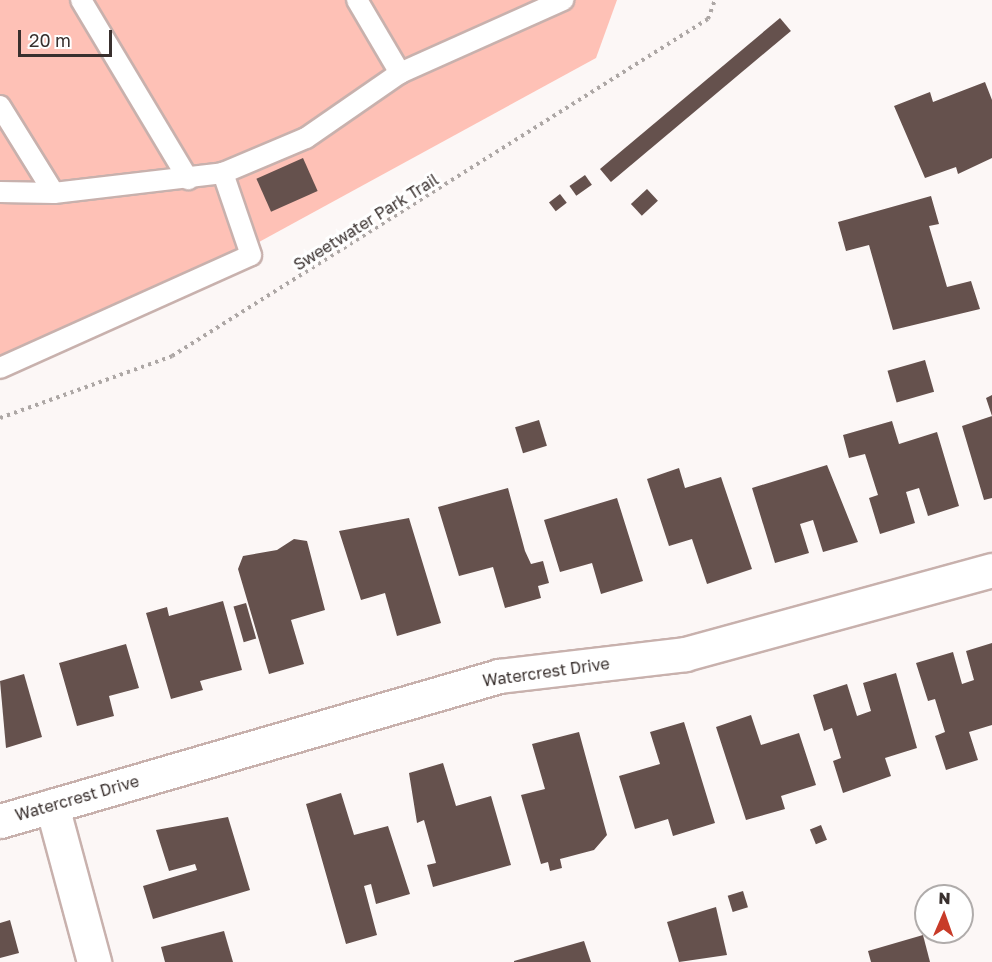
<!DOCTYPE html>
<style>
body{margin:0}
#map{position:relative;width:992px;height:962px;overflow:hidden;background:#fcf7f6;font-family:"Golos Text",sans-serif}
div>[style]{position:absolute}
.green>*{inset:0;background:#fec1b6}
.building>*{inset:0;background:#65514d;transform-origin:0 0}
.path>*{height:4px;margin-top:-2px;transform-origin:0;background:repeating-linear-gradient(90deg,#ada7a5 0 3px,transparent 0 7.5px)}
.roads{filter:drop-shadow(2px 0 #c8b1ad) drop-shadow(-2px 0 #c8b1ad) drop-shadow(0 2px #c8b1ad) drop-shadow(0 -2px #c8b1ad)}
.service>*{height:20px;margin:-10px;padding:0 10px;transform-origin:10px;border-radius:10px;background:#fff}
.minor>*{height:33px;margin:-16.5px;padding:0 16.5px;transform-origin:16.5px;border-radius:16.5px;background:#fff}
span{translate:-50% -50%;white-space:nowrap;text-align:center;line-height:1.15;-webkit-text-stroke:6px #fff;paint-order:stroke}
.street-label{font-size:16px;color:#39302e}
.north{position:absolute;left:914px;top:884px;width:60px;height:60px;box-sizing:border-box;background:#fff;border:2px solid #b0acab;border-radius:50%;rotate:2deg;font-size:16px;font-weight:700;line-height:24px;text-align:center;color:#39302e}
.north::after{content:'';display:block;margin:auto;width:21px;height:27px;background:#c83b29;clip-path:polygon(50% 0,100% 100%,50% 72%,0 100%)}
.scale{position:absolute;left:18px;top:30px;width:94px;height:27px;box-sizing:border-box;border:3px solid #39302e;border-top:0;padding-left:8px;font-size:18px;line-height:21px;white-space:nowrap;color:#39302e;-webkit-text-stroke:4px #fff;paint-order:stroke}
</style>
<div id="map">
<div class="green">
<i style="clip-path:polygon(0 0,617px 0,596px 58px,105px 326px,0 362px)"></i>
</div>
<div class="building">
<i style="left:780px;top:18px;width:17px;height:235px;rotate:50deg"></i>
<i style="clip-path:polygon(985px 82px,992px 100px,992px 158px,958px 174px,956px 167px,925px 178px,894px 106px,930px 92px,933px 102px)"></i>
<i style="left:303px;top:158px;width:36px;height:51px;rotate:66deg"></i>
<i style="left:585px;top:175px;width:12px;height:19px;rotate:55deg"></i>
<i style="left:647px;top:189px;width:16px;height:22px;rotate:47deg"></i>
<i style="left:560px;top:194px;width:11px;height:14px;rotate:52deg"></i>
<i style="clip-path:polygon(931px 196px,939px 224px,929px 226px,947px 287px,971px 281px,980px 309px,893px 330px,869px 245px,846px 251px,838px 222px)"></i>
<i style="left:925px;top:360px;width:33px;height:39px;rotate:74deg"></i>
<i style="clip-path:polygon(992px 395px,992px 498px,984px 500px,962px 426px,992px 416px,986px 398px)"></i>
<i style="left:539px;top:420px;width:27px;height:25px;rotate:73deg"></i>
<i style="clip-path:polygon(892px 421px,899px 444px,937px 432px,959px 506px,928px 516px,919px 488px,906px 492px,915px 523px,880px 534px,869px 498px,878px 495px,865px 454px,849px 458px,843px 435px)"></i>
<i style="clip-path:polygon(827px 465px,858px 542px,823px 552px,813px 520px,800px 524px,809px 553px,775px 563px,752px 488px)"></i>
<i style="clip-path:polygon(679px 468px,685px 488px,721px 477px,752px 569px,707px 584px,692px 539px,669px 546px,647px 479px)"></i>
<i style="clip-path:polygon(508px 488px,525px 551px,531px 564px,543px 561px,549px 583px,538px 586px,541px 598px,505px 608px,493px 567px,459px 576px,438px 507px)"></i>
<i style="clip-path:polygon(617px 498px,643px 581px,601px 594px,592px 563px,560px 572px,544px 520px)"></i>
<i style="clip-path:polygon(409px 518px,441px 623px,397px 636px,385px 593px,361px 600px,339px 531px)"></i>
<i style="clip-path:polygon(294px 539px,307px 541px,325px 610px,291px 620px,304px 664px,269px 674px,238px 569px,243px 556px,277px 550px)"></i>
<i style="clip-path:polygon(223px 601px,242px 670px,200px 681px,203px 690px,171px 699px,146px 613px,167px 607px,169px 616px)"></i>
<i style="left:246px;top:603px;width:37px;height:13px;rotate:74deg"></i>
<i style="clip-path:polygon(992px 643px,992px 725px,969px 732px,978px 760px,946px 770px,935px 736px,945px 732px,935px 699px,928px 701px,916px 663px,953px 652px,962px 684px,974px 680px,966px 651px)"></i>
<i style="clip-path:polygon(126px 644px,139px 688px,109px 696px,114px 716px,77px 726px,59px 663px)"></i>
<i style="clip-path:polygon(896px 673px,917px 748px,885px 758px,891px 776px,843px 793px,833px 761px,841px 758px,832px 728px,824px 731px,813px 695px,847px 684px,857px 716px,871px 711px,863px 683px)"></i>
<i style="clip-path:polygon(24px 674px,42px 737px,6px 748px,0 681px)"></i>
<i style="clip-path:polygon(751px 715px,761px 745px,799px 733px,816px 785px,781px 796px,785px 809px,746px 820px,716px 727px)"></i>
<i style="clip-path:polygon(684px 722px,715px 823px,673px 836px,668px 819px,635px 829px,619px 776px,660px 764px,650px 732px)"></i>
<i style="clip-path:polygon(579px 732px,607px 835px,594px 850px,560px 859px,562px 868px,550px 871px,548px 862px,541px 864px,521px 795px,545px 789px,532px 744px)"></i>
<i style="clip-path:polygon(443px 763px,456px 806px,491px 796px,511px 865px,433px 887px,427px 865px,436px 863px,424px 820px,417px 823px,409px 773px)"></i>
<i style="clip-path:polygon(341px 793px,354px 835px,388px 826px,410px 894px,376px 904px,371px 884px,364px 886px,377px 935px,346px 944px,306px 804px)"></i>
<i style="clip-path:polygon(228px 817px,250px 890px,153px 919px,143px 886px,197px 870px,195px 864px,169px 871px,156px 830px)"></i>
<i style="left:821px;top:825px;width:16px;height:12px;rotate:68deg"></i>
<i style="left:743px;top:891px;width:17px;height:16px;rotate:73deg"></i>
<i style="clip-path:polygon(716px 907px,727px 955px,679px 962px,667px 922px)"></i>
<i style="clip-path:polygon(10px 920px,19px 953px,0 958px,0 923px)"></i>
<i style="clip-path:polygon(224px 931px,233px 962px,165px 962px,161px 947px)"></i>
<i style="clip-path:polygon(923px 935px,930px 962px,871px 962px,868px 951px)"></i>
<i style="clip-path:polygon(584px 941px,591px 962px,514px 962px,514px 961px)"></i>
</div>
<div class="path">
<i style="left:0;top:418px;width:183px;rotate:-19.8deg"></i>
<i style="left:172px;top:356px;width:633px;rotate:-32.16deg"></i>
<i style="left:708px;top:19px;width:20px;rotate:-70deg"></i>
</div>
<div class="roads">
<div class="service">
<i style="left:81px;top:0;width:209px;rotate:59.1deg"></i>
<i style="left:357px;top:0;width:85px;rotate:59.5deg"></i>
<i style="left:0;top:106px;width:102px;rotate:58.2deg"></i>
<i style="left:0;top:192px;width:54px;rotate:1.1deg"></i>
<i style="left:54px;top:193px;width:170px;rotate:-6.7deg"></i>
<i style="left:223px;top:173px;width:90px;rotate:-22.9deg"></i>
<i style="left:306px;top:138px;width:114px;rotate:-34.7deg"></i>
<i style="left:400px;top:73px;width:179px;rotate:-24.1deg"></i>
<i style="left:0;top:368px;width:275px;rotate:-24.2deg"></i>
<i style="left:251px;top:255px;width:87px;rotate:-108.9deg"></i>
</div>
<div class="minor">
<i style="left:52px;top:806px;width:162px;rotate:74.9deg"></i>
<i style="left:0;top:821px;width:520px;rotate:-16.2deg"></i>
<i style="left:499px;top:676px;width:187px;rotate:-6.7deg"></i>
<i style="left:685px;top:654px;width:318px;rotate:-15.3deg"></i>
</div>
</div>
<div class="street-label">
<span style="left:366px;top:222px;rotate:-32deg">Sweetwater Park Trail</span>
<span style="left:546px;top:672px;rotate:-8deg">Watercrest Drive</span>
<span style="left:77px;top:798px;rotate:-16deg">Watercrest Drive</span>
</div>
<div class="north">N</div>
<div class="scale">20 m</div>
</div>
